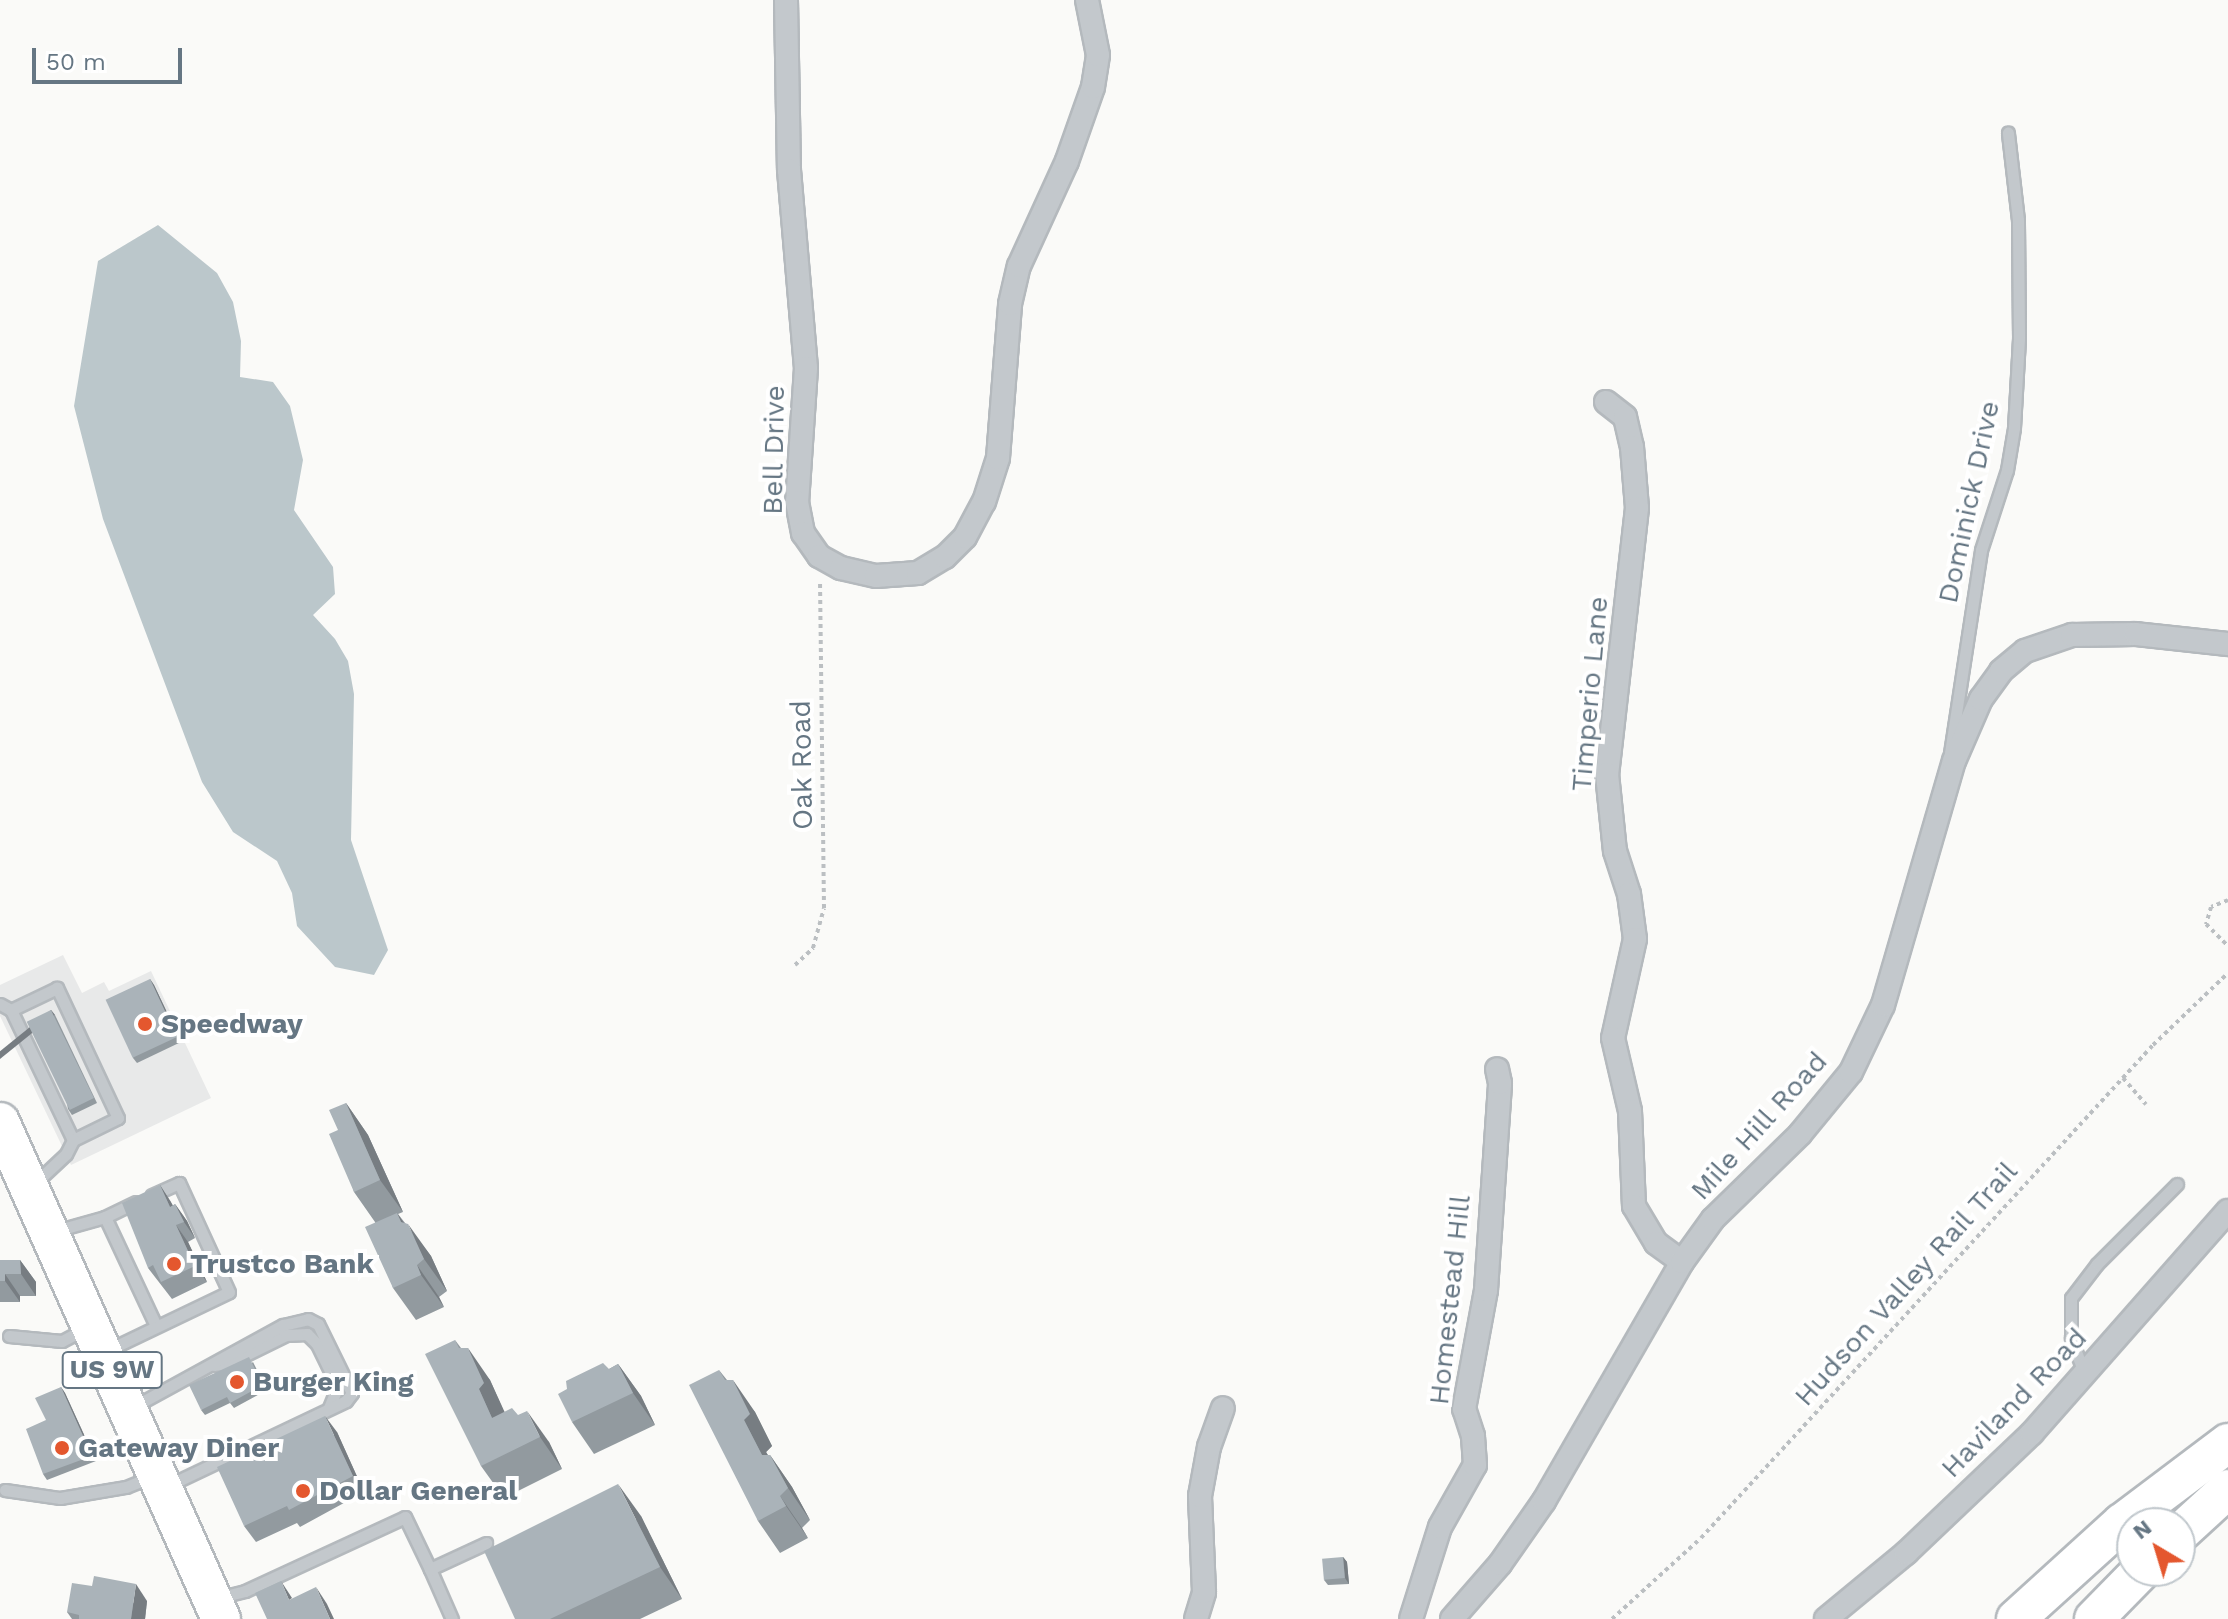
<!DOCTYPE html>
<style>
body{margin:0}
#map{position:relative;width:2228px;height:1619px;overflow:hidden;background:#fafaf8;font-family:"Work Sans",sans-serif}
div>[style]{position:absolute}
.built>*{inset:0;background:#e8e9e9}
.water>*{inset:0;background:#bbc7cb}
.path>*{height:4px;margin-top:-2px;transform-origin:0;background:repeating-linear-gradient(90deg,#bbbfc2 0 4px,transparent 0 8px)}
.roads{filter:drop-shadow(2px 0 #b4b9bd) drop-shadow(-2px 0 #b4b9bd) drop-shadow(0 2px #b4b9bd) drop-shadow(0 -2px #b4b9bd)}
.service>*{height:11px;margin:-5.5px;padding:0 5.5px;transform-origin:5.5px;border-radius:5.5px;background:#c3c8cc}
.minor>*{height:22px;margin:-11px;padding:0 11px;transform-origin:11px;border-radius:11px;background:#c3c8cc}
.trunk>*{height:38px;margin:-19px;padding:0 19px;transform-origin:19px;border-radius:19px;background:#fff}
.wall>*{inset:0;background:#929a9f}
.shaded-wall>*{inset:0;background:#777d82;transform-origin:0 0}
.building>*{inset:0;background:#aab3b9;transform-origin:0 0}
.dots>*{width:22px;height:22px;translate:-50% -50%;box-sizing:border-box;border:4px solid #fff;border-radius:50%}
span{translate:-50% -50%;white-space:nowrap;text-align:center;line-height:1.15;-webkit-text-stroke:8px #fff;paint-order:stroke}
.shield-label span{padding:2px 6px;background:#fff;border:2px solid;border-radius:6px;-webkit-text-stroke-width:0}
.shield-label{font-size:26px;color:#657683;font-weight:700}
.street-label{font-size:28px;color:#657683}
.poi-label{font-size:28px;color:#657683;font-weight:700}
.left{translate:0 -50%;text-align:left}
.north{position:absolute;left:2116px;top:1507px;width:80px;height:80px;box-sizing:border-box;background:#fff;border:2px solid #c1c8cd;border-radius:50%;rotate:322deg;font-size:22px;font-weight:700;line-height:32px;text-align:center;color:#657683}
.north::after{content:'';display:block;margin:auto;width:28px;height:36px;background:#e4572e;clip-path:polygon(50% 0,100% 100%,50% 72%,0 100%)}
.scale{position:absolute;left:32px;top:48px;width:150px;height:36px;box-sizing:border-box;border:4px solid #657683;border-top:0;padding-left:10px;font-size:24px;line-height:28px;white-space:nowrap;color:#657683;-webkit-text-stroke:6px #fff;paint-order:stroke}
</style>
<div id="map">
<div class="built">
<i style="clip-path:polygon(63px 955px,82px 993px,104px 982px,109px 991px,151px 971px,211px 1098px,71px 1165px,0 1016px,0 985px)"></i>
</div>
<div class="water">
<i style="clip-path:polygon(158px 225px,217px 273px,233px 302px,241px 341px,240px 377px,273px 382px,290px 406px,303px 460px,294px 510px,333px 567px,335px 594px,313px 615px,335px 639px,348px 661px,354px 694px,351px 840px,388px 950px,374px 975px,335px 967px,297px 926px,292px 893px,277px 861px,233px 832px,202px 782px,103px 519px,74px 406px,98px 261px)"></i>
</div>
<div class="path">
<i style="left:2228px;top:900px;width:18px;rotate:158deg"></i>
<i style="left:2211px;top:907px;width:18px;rotate:106deg"></i>
<i style="left:2206px;top:924px;width:31px;rotate:45deg"></i>
<i style="left:795px;top:965px;width:25px;rotate:-43deg"></i>
<i style="left:813px;top:948px;width:41px;rotate:-74.6deg"></i>
<i style="left:824px;top:908px;width:328px;rotate:-90.7deg"></i>
<i style="left:2123px;top:1078px;width:35px;rotate:49deg"></i>
<i style="left:1612px;top:1619px;width:120px;rotate:-42.3deg"></i>
<i style="left:1701px;top:1538px;width:669px;rotate:-47.48deg"></i>
<i style="left:2153px;top:1045px;width:104px;rotate:-43.8deg"></i>
</div>
<div class="roads">
<div class="service">
<i style="left:1950px;top:753px;width:205px;rotate:-81.3deg"></i>
<i style="left:1981px;top:550px;width:84px;rotate:-72deg"></i>
<i style="left:2007px;top:470px;width:43px;rotate:-80.5deg"></i>
<i style="left:2014px;top:428px;width:90px;rotate:-86.8deg"></i>
<i style="left:2019px;top:338px;width:118px;rotate:-90.5deg"></i>
<i style="left:2018px;top:220px;width:88px;rotate:-96.6deg"></i>
<i style="left:0;top:1004px;width:13px;rotate:29deg"></i>
<i style="left:11px;top:1010px;width:144px;rotate:64.5deg"></i>
<i style="left:73px;top:1140px;width:50px;rotate:-26.1deg"></i>
<i style="left:118px;top:1118px;width:144px;rotate:-115.1deg"></i>
<i style="left:57px;top:988px;width:51px;rotate:154.4deg"></i>
<i style="left:33px;top:1185px;width:45px;rotate:-43.2deg"></i>
<i style="left:66px;top:1154px;width:16px;rotate:-63deg"></i>
<i style="left:105px;top:1217px;width:120px;rotate:64.9deg"></i>
<i style="left:55px;top:1231px;width:52px;rotate:-15.6deg"></i>
<i style="left:105px;top:1217px;width:34px;rotate:-26deg"></i>
<i style="left:9px;top:1336px;width:53px;rotate:5.4deg"></i>
<i style="left:62px;top:1341px;width:26px;rotate:-28deg"></i>
<i style="left:106px;top:1351px;width:136px;rotate:-25.6deg"></i>
<i style="left:229px;top:1292px;width:120px;rotate:-114.6deg"></i>
<i style="left:179px;top:1183px;width:30px;rotate:156deg"></i>
<i style="left:214px;top:1365px;width:15px;rotate:-8deg"></i>
<i style="left:229px;top:1363px;width:64px;rotate:-26.2deg"></i>
<i style="left:286px;top:1335px;width:21px;rotate:-3deg"></i>
<i style="left:307px;top:1334px;width:14px;rotate:45deg"></i>
<i style="left:317px;top:1344px;width:32px;rotate:64deg"></i>
<i style="left:331px;top:1373px;width:20px;rotate:79deg"></i>
<i style="left:335px;top:1393px;width:16px;rotate:112deg"></i>
<i style="left:2085px;top:1375px;width:40px;rotate:-111deg"></i>
<i style="left:2071px;top:1338px;width:40px;rotate:-90deg"></i>
<i style="left:2071px;top:1298px;width:43px;rotate:-52.6deg"></i>
<i style="left:2097px;top:1264px;width:113px;rotate:-45deg"></i>
<i style="left:133px;top:1407px;width:171px;rotate:-28.7deg"></i>
<i style="left:283px;top:1325px;width:26px;rotate:-13deg"></i>
<i style="left:308px;top:1319px;width:11px;rotate:27deg"></i>
<i style="left:318px;top:1324px;width:77px;rotate:63.8deg"></i>
<i style="left:352px;top:1393px;width:10px;rotate:127deg"></i>
<i style="left:346px;top:1401px;width:198px;rotate:154.6deg"></i>
<i style="left:5px;top:1490px;width:56px;rotate:8.3deg"></i>
<i style="left:60px;top:1498px;width:67px;rotate:-9.5deg"></i>
<i style="left:126px;top:1487px;width:29px;rotate:-22deg"></i>
<i style="left:430px;top:1569px;width:55px;rotate:66.3deg"></i>
<i style="left:217px;top:1598px;width:29px;rotate:-14deg"></i>
<i style="left:245px;top:1591px;width:176px;rotate:-24.8deg"></i>
<i style="left:405px;top:1517px;width:58px;rotate:64.3deg"></i>
<i style="left:430px;top:1569px;width:62px;rotate:-24.9deg"></i>
</div>
<div class="minor">
<i style="left:786px;top:0;width:170px;rotate:89deg"></i>
<i style="left:789px;top:170px;width:199px;rotate:85.1deg"></i>
<i style="left:806px;top:368px;width:134px;rotate:93.8deg"></i>
<i style="left:797px;top:502px;width:32px;rotate:79deg"></i>
<i style="left:803px;top:533px;width:28px;rotate:55deg"></i>
<i style="left:819px;top:556px;width:25px;rotate:29deg"></i>
<i style="left:841px;top:568px;width:36px;rotate:13deg"></i>
<i style="left:876px;top:576px;width:42px;rotate:-4.1deg"></i>
<i style="left:918px;top:573px;width:31px;rotate:-31deg"></i>
<i style="left:945px;top:557px;width:28px;rotate:-45deg"></i>
<i style="left:965px;top:537px;width:40px;rotate:-62deg"></i>
<i style="left:984px;top:502px;width:46px;rotate:-72.3deg"></i>
<i style="left:998px;top:458px;width:154px;rotate:-85.5deg"></i>
<i style="left:1010px;top:304px;width:39px;rotate:-77deg"></i>
<i style="left:1019px;top:266px;width:115px;rotate:-65.4deg"></i>
<i style="left:1067px;top:161px;width:78px;rotate:-70.6deg"></i>
<i style="left:1093px;top:87px;width:32px;rotate:-81deg"></i>
<i style="left:1098px;top:55px;width:56px;rotate:-101.3deg"></i>
<i style="left:1606px;top:402px;width:24px;rotate:38deg"></i>
<i style="left:1625px;top:417px;width:31px;rotate:77deg"></i>
<i style="left:1632px;top:447px;width:61px;rotate:85.3deg"></i>
<i style="left:1637px;top:508px;width:268px;rotate:96.4deg"></i>
<i style="left:1607px;top:774px;width:77px;rotate:84.1deg"></i>
<i style="left:1615px;top:851px;width:45px;rotate:72deg"></i>
<i style="left:1629px;top:894px;width:45px;rotate:82.4deg"></i>
<i style="left:1635px;top:939px;width:101px;rotate:102.5deg"></i>
<i style="left:1613px;top:1038px;width:75px;rotate:76.9deg"></i>
<i style="left:1630px;top:1111px;width:95px;rotate:87.6deg"></i>
<i style="left:1634px;top:1206px;width:43px;rotate:59.3deg"></i>
<i style="left:1656px;top:1243px;width:32px;rotate:36deg"></i>
<i style="left:1196px;top:1619px;width:28px;rotate:-73deg"></i>
<i style="left:1204px;top:1592px;width:96px;rotate:-92.4deg"></i>
<i style="left:1200px;top:1496px;width:50px;rotate:-79.6deg"></i>
<i style="left:1209px;top:1447px;width:41px;rotate:-70.3deg"></i>
<i style="left:1411px;top:1619px;width:96px;rotate:-72.5deg"></i>
<i style="left:1440px;top:1527px;width:71px;rotate:-60.6deg"></i>
<i style="left:1475px;top:1465px;width:29px;rotate:-94deg"></i>
<i style="left:1473px;top:1436px;width:28px;rotate:-108deg"></i>
<i style="left:1464px;top:1409px;width:121px;rotate:-79.5deg"></i>
<i style="left:1486px;top:1290px;width:207px;rotate:-86.1deg"></i>
<i style="left:1500px;top:1083px;width:14px;rotate:-102deg"></i>
<i style="left:1452px;top:1619px;width:73px;rotate:-48.9deg"></i>
<i style="left:1500px;top:1564px;width:77px;rotate:-55.1deg"></i>
<i style="left:1544px;top:1501px;width:276px;rotate:-60deg"></i>
<i style="left:1682px;top:1262px;width:53px;rotate:-54.2deg"></i>
<i style="left:1713px;top:1219px;width:122px;rotate:-44.3deg"></i>
<i style="left:1800px;top:1134px;width:80px;rotate:-50.6deg"></i>
<i style="left:1851px;top:1072px;width:74px;rotate:-64.5deg"></i>
<i style="left:1883px;top:1005px;width:254px;rotate:-73.8deg"></i>
<i style="left:1954px;top:761px;width:68px;rotate:-66.5deg"></i>
<i style="left:1981px;top:699px;width:34px;rotate:-54deg"></i>
<i style="left:2001px;top:671px;width:31px;rotate:-40deg"></i>
<i style="left:2025px;top:651px;width:50px;rotate:-18.8deg"></i>
<i style="left:2072px;top:635px;width:64px;rotate:-0.9deg"></i>
<i style="left:2136px;top:634px;width:93px;rotate:6.2deg"></i>
<i style="left:1826px;top:1619px;width:104px;rotate:-39.5deg"></i>
<i style="left:1906px;top:1553px;width:174px;rotate:-43.6deg"></i>
<i style="left:2032px;top:1433px;width:296px;rotate:-48.6deg"></i>
</div>
<div class="trunk">
<i style="left:0;top:1122px;width:544px;rotate:66.03deg"></i>
<i style="left:2180px;top:1533px;width:65px;rotate:-42.5deg"></i>
<i style="left:2016px;top:1619px;width:143px;rotate:-42.2deg"></i>
<i style="left:2122px;top:1523px;width:133px;rotate:-37deg"></i>
<i style="left:2094px;top:1619px;width:67px;rotate:-45.6deg"></i>
</div>
</div>
<div class="wall">
<i style="clip-path:polygon(150px 979px,154px 985px,181px 1042px,137px 1063px,133px 1058px)"></i>
<i style="clip-path:polygon(51px 1010px,55px 1015px,97px 1103px,72px 1115px,68px 1109px)"></i>
<i style="clip-path:polygon(346px 1103px,368px 1135px,403px 1212px,398px 1214px,431px 1256px,447px 1291px,439px 1297px,444px 1307px,416px 1320px,393px 1288px,375px 1222px,354px 1192px,338px 1130px)"></i>
<i style="clip-path:polygon(160px 1185px,173px 1206px,175px 1204px,187px 1221px,195px 1238px,188px 1242px,207px 1282px,172px 1299px,148px 1268px)"></i>
<i style="clip-path:polygon(0 1260px,20px 1260px,36px 1282px,36px 1296px,20px 1296px,20px 1302px,0 1302px)"></i>
<i style="clip-path:polygon(455px 1340px,461px 1348px,490px 1380px,504px 1412px,549px 1442px,562px 1469px,504px 1498px,481px 1466px)"></i>
<i style="clip-path:polygon(253px 1362px,267px 1390px,234px 1408px,230px 1403px,205px 1415px,201px 1410px)"></i>
<i style="clip-path:polygon(618px 1364px,641px 1396px,655px 1425px,594px 1454px,572px 1422px,609px 1369px)"></i>
<i style="clip-path:polygon(719px 1370px,727px 1380px,755px 1412px,772px 1446px,766px 1452px,768px 1455px,770px 1455px,792px 1487px,810px 1520px,802px 1528px,808px 1538px,780px 1553px,758px 1521px)"></i>
<i style="clip-path:polygon(61px 1387px,65px 1393px,96px 1461px,47px 1480px,43px 1474px,46px 1420px)"></i>
<i style="clip-path:polygon(337px 1432px,364px 1492px,300px 1527px,297px 1523px,256px 1542px,244px 1526px)"></i>
<i style="clip-path:polygon(641px 1516px,682px 1599px,640px 1619px,515px 1619px)"></i>
<i style="clip-path:polygon(1343px 1557px,1347px 1562px,1349px 1584px,1328px 1585px,1324px 1580px)"></i>
<i style="clip-path:polygon(147px 1601px,145px 1619px,72px 1619px,67px 1612px)"></i>
</div>
<div class="shaded-wall">
<i style="clip-path:polygon(150px 979px,154px 985px,181px 1042px,177px 1037px)"></i>
<i style="left:51px;top:1010px;width:6px;height:98px;rotate:51deg"></i>
<i style="clip-path:polygon(346px 1103px,368px 1135px,403px 1212px,380px 1180px)"></i>
<i style="clip-path:polygon(160px 1185px,171px 1202px,182px 1223px,170px 1207px)"></i>
<i style="clip-path:polygon(175px 1204px,187px 1221px,195px 1238px,184px 1222px)"></i>
<i style="clip-path:polygon(397px 1213px,415px 1239px,408px 1224px,431px 1256px,447px 1291px,424px 1259px,401px 1222px)"></i>
<i style="clip-path:polygon(176px 1225px,188px 1242px,207px 1282px,195px 1266px)"></i>
<i style="clip-path:polygon(20px 1260px,36px 1282px,36px 1296px,21px 1274px)"></i>
<i style="clip-path:polygon(417px 1265px,439px 1297px,444px 1307px,421px 1275px)"></i>
<i style="clip-path:polygon(5px 1274px,20px 1296px,20px 1302px,5px 1281px)"></i>
<i style="clip-path:polygon(468px 1348px,490px 1380px,506px 1415px,492px 1418px,479px 1389px)"></i>
<i style="clip-path:polygon(618px 1364px,641px 1396px,655px 1425px,633px 1393px)"></i>
<i style="clip-path:polygon(733px 1380px,755px 1412px,772px 1446px,766px 1452px,785px 1487px,762px 1455px,744px 1420px)"></i>
<i style="clip-path:polygon(61px 1387px,65px 1393px,96px 1461px,92px 1456px)"></i>
<i style="clip-path:polygon(527px 1411px,549px 1442px,562px 1469px,540px 1437px)"></i>
<i style="clip-path:polygon(325px 1416px,337px 1432px,364px 1492px,353px 1476px)"></i>
<i style="clip-path:polygon(770px 1455px,792px 1487px,810px 1520px,788px 1488px)"></i>
<i style="clip-path:polygon(618px 1484px,641px 1516px,682px 1599px,660px 1567px)"></i>
<i style="clip-path:polygon(780px 1496px,802px 1528px,808px 1538px,786px 1506px)"></i>
<i style="clip-path:polygon(1343px 1557px,1347px 1562px,1349px 1584px,1345px 1578px)"></i>
<i style="clip-path:polygon(281px 1581px,292px 1598px,289px 1600px)"></i>
<i style="clip-path:polygon(136px 1584px,147px 1601px,145px 1619px,131px 1619px)"></i>
<i style="clip-path:polygon(316px 1587px,327px 1604px,334px 1619px,330px 1619px)"></i>
</div>
<div class="building">
<i style="left:150px;top:979px;width:64px;height:49px;rotate:65deg"></i>
<i style="left:51px;top:1010px;width:98px;height:27px;rotate:64deg"></i>
<i style="clip-path:polygon(346px 1103px,380px 1180px,354px 1192px,329px 1134px,338px 1130px,329px 1110px)"></i>
<i style="clip-path:polygon(160px 1185px,170px 1207px,175px 1204px,184px 1222px,176px 1225px,195px 1266px,161px 1282px,153px 1265px,148px 1268px,122px 1203px)"></i>
<i style="clip-path:polygon(397px 1213px,401px 1222px,408px 1224px,424px 1259px,417px 1265px,421px 1275px,393px 1288px,365px 1227px)"></i>
<i style="clip-path:polygon(0 1260px,20px 1260px,21px 1274px,5px 1274px,5px 1281px,0 1281px)"></i>
<i style="clip-path:polygon(455px 1340px,459px 1348px,468px 1348px,484px 1383px,479px 1389px,492px 1418px,512px 1408px,518px 1415px,527px 1411px,540px 1437px,481px 1466px,425px 1354px)"></i>
<i style="clip-path:polygon(249px 1357px,263px 1385px,230px 1403px,227px 1397px,201px 1410px,189px 1385px)"></i>
<i style="clip-path:polygon(603px 1363px,609px 1369px,618px 1364px,633px 1393px,572px 1422px,558px 1394px,567px 1389px,566px 1381px)"></i>
<i style="clip-path:polygon(719px 1370px,725px 1380px,733px 1380px,750px 1414px,744px 1420px,762px 1455px,770px 1455px,788px 1488px,780px 1496px,786px 1506px,758px 1521px,689px 1385px)"></i>
<i style="clip-path:polygon(61px 1387px,92px 1456px,43px 1474px,26px 1429px,46px 1420px,35px 1398px)"></i>
<i style="clip-path:polygon(325px 1416px,353px 1476px,289px 1510px,287px 1506px,244px 1526px,217px 1467px)"></i>
<i style="clip-path:polygon(618px 1484px,660px 1567px,550px 1619px,515px 1619px,484px 1551px)"></i>
<i style="left:1343px;top:1557px;width:21px;height:21px;rotate:85deg"></i>
<i style="clip-path:polygon(94px 1576px,136px 1584px,131px 1619px,79px 1619px,79px 1615px,67px 1612px,72px 1583px,92px 1586px)"></i>
<i style="clip-path:polygon(281px 1581px,289px 1600px,316px 1587px,330px 1619px,267px 1619px,255px 1593px)"></i>
</div>
<div class="dots">
<i style="left:145px;top:1024px;background:#e4572e"></i>
<i style="left:174px;top:1264px;background:#e4572e"></i>
<i style="left:237px;top:1382px;background:#e4572e"></i>
<i style="left:62px;top:1448px;background:#e4572e"></i>
<i style="left:303px;top:1491px;background:#e4572e"></i>
</div>
<div class="shield-label">
<span style="left:112px;top:1370px">US 9W</span>
</div>
<div class="street-label">
<span style="left:774px;top:450px;rotate:-89deg">Bell Drive</span>
<span style="left:1969px;top:502px;rotate:-78deg">Dominick Drive</span>
<span style="left:1590px;top:694px;rotate:-85deg">Timperio Lane</span>
<span style="left:802px;top:765px;rotate:-91deg">Oak Road</span>
<span style="left:1759px;top:1126px;rotate:-48deg">Mile Hill Road</span>
<span style="left:1906px;top:1284px;rotate:-48deg">Hudson Valley Rail Trail</span>
<span style="left:1450px;top:1300px;rotate:-84deg">Homestead Hill</span>
<span style="left:2014px;top:1403px;rotate:-46deg">Haviland Road</span>
</div>
<div class="poi-label">
<span class="left" style="left:161px;top:1024px">Speedway</span>
<span class="left" style="left:190px;top:1264px">Trustco Bank</span>
<span class="left" style="left:253px;top:1382px">Burger King</span>
<span class="left" style="left:78px;top:1448px">Gateway Diner</span>
<span class="left" style="left:319px;top:1491px">Dollar General</span>
</div>
<div class="north">N</div>
<div class="scale">50 m</div>
</div>
